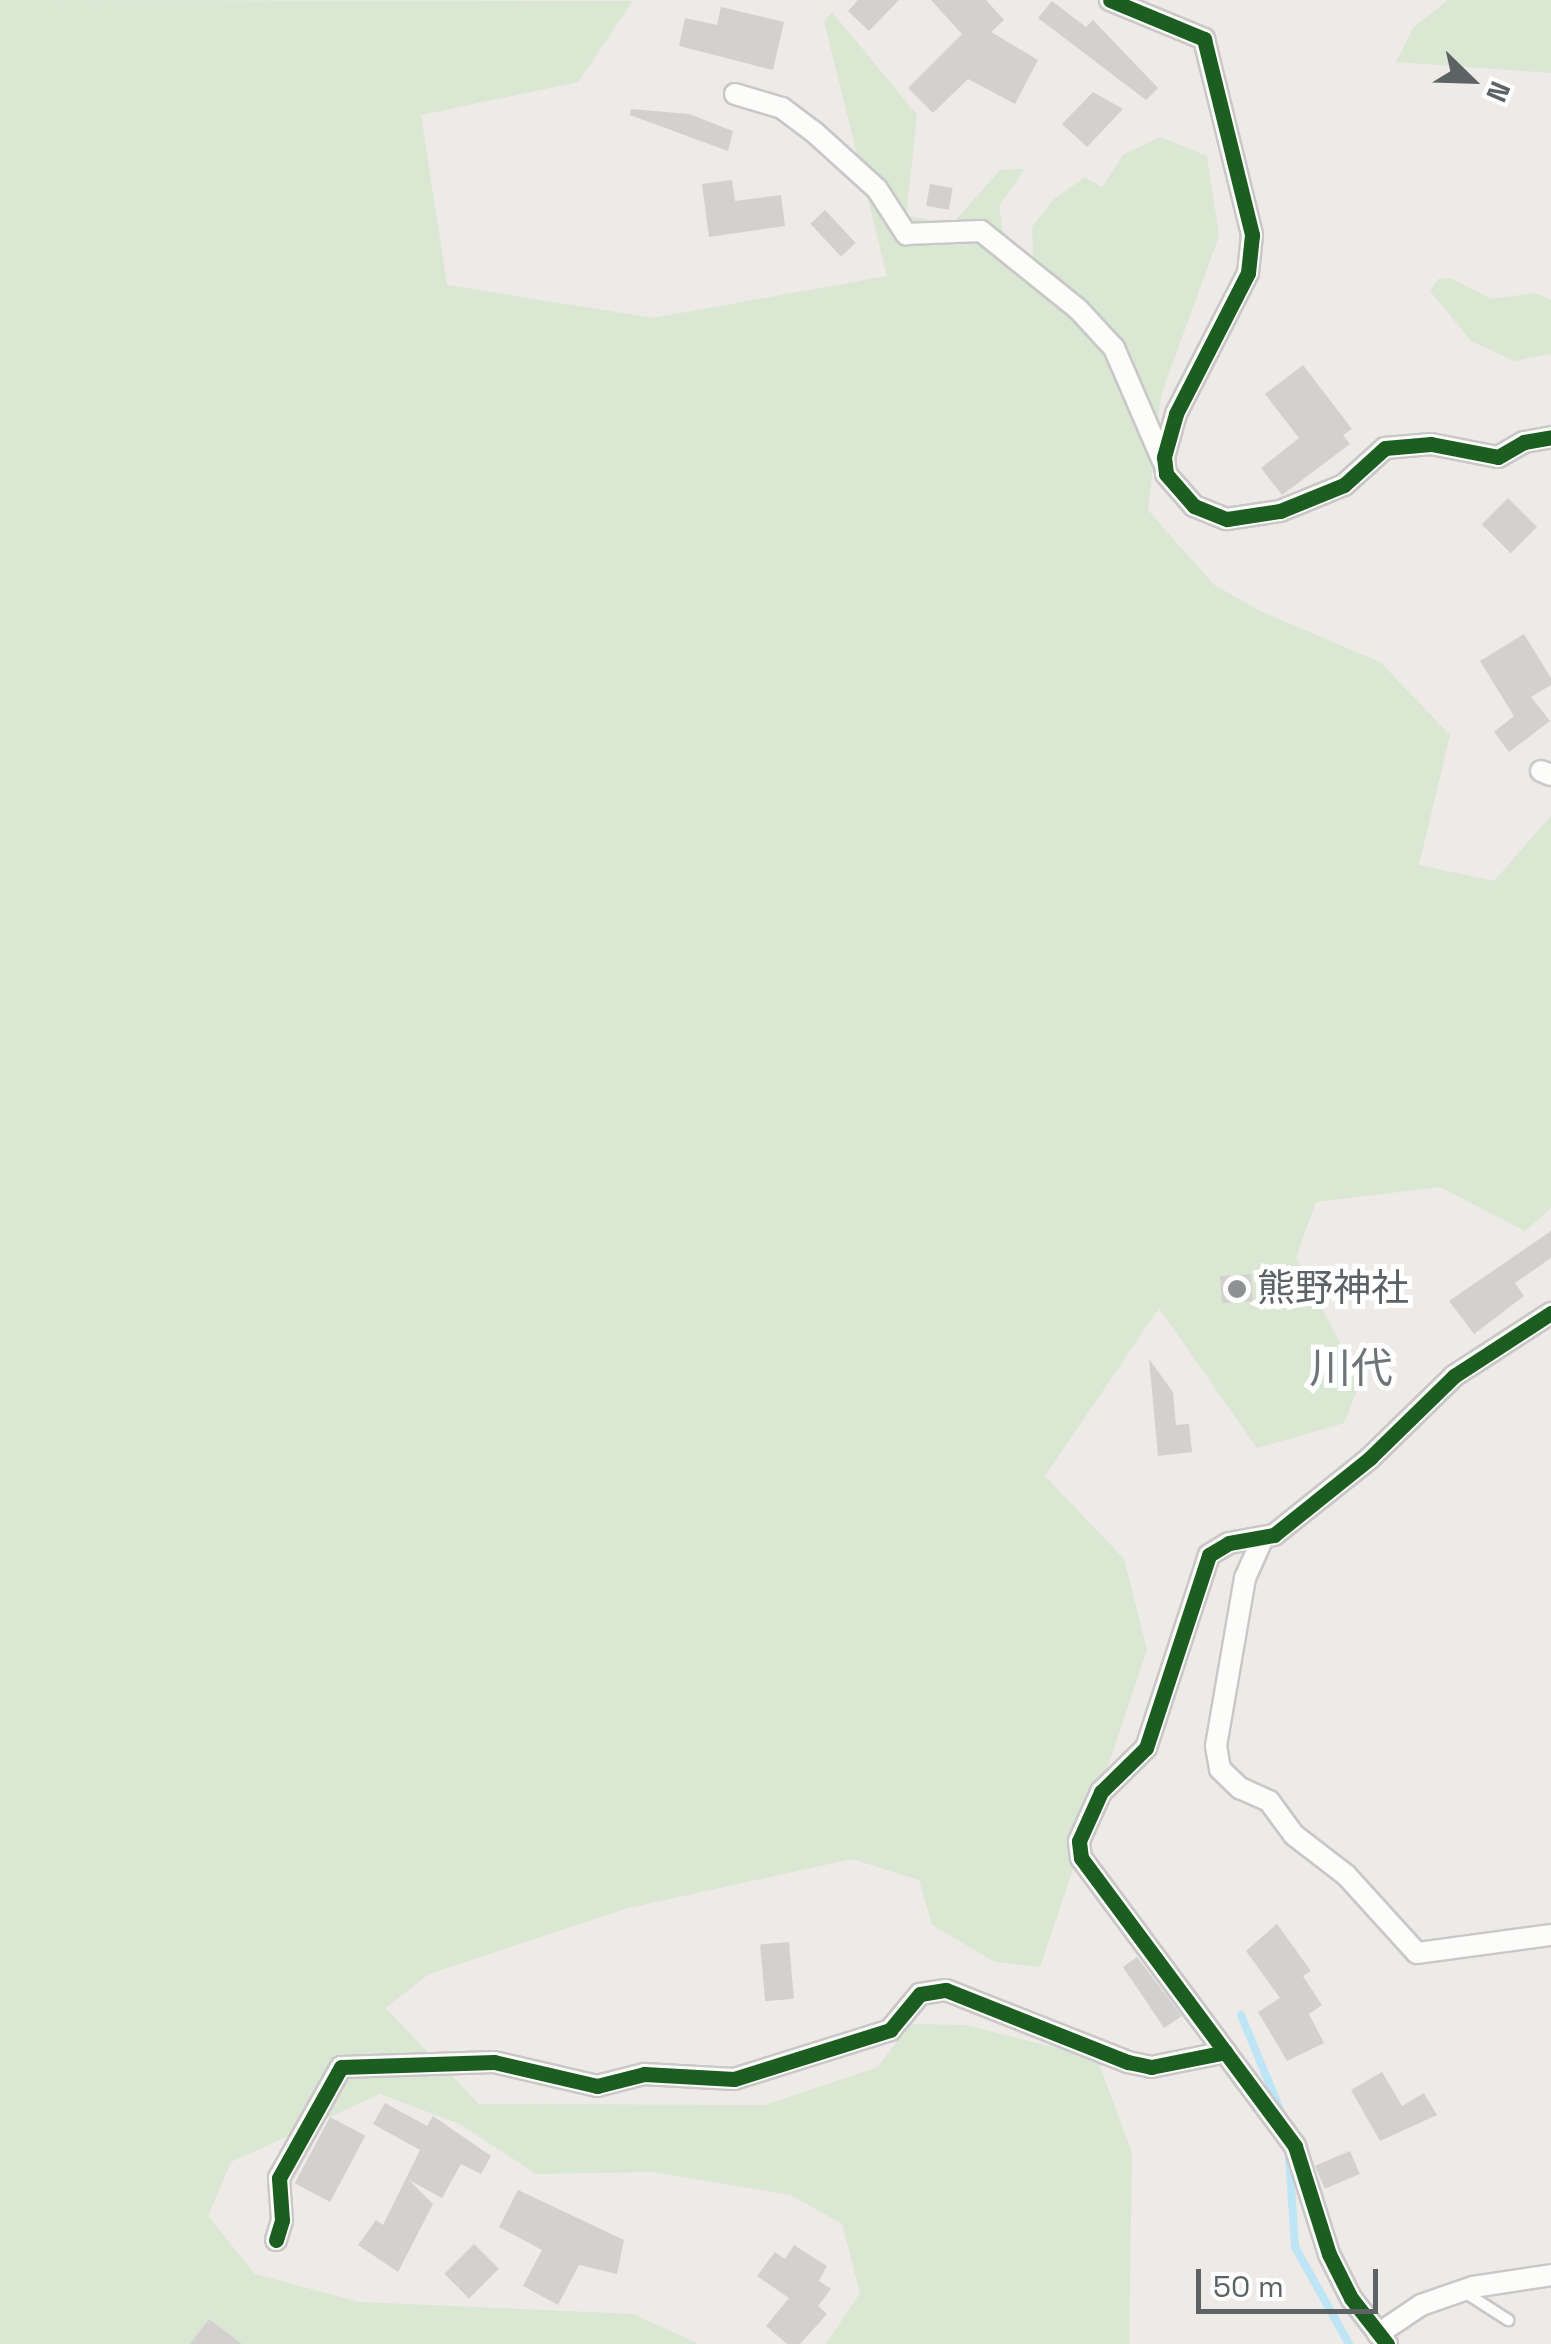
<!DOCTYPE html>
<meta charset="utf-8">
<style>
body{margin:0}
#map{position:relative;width:1551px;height:2344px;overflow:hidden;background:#edeae7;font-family:"Space Grotesk","Noto Sans JP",sans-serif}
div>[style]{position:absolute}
.green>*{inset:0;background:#d9e7d3}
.stream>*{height:8px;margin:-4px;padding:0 4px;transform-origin:4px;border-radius:4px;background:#bde5f5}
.building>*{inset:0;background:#d3d1d0;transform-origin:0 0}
.roads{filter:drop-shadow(2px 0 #c9c8c8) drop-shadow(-2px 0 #c9c8c8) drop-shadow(0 2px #c9c8c8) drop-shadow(0 -2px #c9c8c8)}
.lane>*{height:10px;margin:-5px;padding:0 5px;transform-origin:5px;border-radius:5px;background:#fcfcfb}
.street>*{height:20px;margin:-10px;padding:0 10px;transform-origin:10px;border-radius:10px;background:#fcfcfb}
.cycleway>*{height:15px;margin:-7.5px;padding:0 7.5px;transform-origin:7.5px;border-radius:7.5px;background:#1b5e20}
.dots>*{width:28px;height:28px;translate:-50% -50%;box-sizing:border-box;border:5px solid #fff;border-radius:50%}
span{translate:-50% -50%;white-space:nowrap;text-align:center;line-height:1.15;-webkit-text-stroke:10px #fff;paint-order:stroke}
.poi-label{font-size:38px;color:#5d6265}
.left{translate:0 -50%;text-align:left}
.quarter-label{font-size:42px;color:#6e7477}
.north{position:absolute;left:1421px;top:30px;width:100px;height:100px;-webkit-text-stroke:8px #fff;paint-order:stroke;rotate:113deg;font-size:28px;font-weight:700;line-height:40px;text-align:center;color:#5d6265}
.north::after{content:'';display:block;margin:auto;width:35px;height:45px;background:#5d6265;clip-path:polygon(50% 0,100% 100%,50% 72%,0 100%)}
.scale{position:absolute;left:1196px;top:2269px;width:182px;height:45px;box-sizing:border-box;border:5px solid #5d6265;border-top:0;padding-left:12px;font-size:30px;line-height:35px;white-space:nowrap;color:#5d6265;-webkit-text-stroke:8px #fff;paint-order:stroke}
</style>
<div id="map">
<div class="green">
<i style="clip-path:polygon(0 0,633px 1px,578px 82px,421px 115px,447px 285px,653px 318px,887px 276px,824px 21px,832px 12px,917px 115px,906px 216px,953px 223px,1000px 170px,1025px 169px,999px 206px,1006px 254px,1034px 278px,1032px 227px,1054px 199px,1085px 177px,1102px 187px,1123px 155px,1160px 137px,1207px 156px,1219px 236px,1161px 395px,1148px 510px,1213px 584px,1260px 611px,1380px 662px,1450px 735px,1419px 865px,1494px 881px,1551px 816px,1551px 1208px,1525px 1231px,1440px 1187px,1316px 1202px,1296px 1257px,1360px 1383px,1344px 1423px,1257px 1448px,1159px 1308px,1045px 1476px,1124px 1559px,1147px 1650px,1040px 1967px,995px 1962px,932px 1925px,919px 1880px,852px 1859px,628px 1908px,429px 1974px,385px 2008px,479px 2104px,765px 2105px,878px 2067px,909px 2024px,965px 2025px,1097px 2058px,1132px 2153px,1129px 2344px,826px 2344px,860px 2293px,842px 2224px,791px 2195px,651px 2172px,536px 2174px,460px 2124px,380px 2094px,231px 2162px,208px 2216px,255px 2274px,359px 2302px,633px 2314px,699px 2344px,0 2344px)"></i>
<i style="clip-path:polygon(1448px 0,1551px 0,1551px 73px,1396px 62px,1413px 28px)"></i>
<i style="clip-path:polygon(1450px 278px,1492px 299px,1535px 293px,1551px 300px,1551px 354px,1514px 361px,1471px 341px,1430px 291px,1438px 279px)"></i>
</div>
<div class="stream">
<i style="left:1241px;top:2015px;width:110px;rotate:67.6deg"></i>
<i style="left:1289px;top:2156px;width:91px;rotate:86.2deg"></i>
<i style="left:1295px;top:2247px;width:111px;rotate:60.9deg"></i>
</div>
<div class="building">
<i style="clip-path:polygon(858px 0,899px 0,869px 31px,848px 11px)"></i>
<i style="clip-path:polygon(931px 0,986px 0,1004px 20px,991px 32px,1038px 60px,1015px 104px,968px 79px,933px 113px,908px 88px,962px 34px)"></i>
<i style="clip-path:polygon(1052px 1px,1086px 27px,1093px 20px,1158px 88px,1146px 100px,1038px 18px)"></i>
<i style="clip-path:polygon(721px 7px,784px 22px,773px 70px,679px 46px,685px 18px,717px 25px)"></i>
<i style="clip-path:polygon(1093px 92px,1123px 109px,1087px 147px,1062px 124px)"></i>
<i style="clip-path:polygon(631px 109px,689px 114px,733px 131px,728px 151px,630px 115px)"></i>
<i style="clip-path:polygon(732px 180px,735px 201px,781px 195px,785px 226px,709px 237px,702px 184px)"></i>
<i style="left:930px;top:184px;width:23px;height:22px;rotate:10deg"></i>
<i style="left:825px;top:210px;width:45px;height:20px;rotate:47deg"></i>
<i style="clip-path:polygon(1303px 365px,1352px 429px,1343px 435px,1350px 444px,1282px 495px,1261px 468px,1299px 438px,1265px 394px)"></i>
<i style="left:1508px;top:498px;width:41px;height:37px;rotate:45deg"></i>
<i style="clip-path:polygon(1524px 634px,1551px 678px,1551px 685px,1531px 697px,1550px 721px,1509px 752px,1494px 732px,1514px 716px,1480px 661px)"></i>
<i style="clip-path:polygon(1551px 1231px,1551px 1258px,1515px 1283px,1524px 1296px,1474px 1334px,1449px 1301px)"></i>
<i style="left:1251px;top:1274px;width:27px;height:31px;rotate:86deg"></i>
<i style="clip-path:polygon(1149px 1359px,1173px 1392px,1176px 1425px,1189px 1424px,1192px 1452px,1158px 1456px)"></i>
<i style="clip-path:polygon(1277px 1924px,1311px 1971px,1303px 1976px,1322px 2005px,1309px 2014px,1324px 2043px,1287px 2061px,1258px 2012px,1280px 1998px,1246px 1951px)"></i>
<i style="left:789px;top:1942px;width:57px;height:29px;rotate:85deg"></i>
<i style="clip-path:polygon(1137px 1957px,1182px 2016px,1164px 2028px,1123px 1967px)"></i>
<i style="clip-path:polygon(1382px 2072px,1402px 2106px,1424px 2093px,1437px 2115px,1380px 2141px,1351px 2090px)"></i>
<i style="clip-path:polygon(385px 2103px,427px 2126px,433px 2116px,491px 2156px,481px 2174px,461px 2164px,442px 2198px,409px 2180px,433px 2204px,398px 2272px,358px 2245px,376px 2220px,383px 2225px,420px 2150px,373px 2124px)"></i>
<i style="left:330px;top:2117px;width:40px;height:75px;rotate:28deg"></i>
<i style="left:1350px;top:2151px;width:25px;height:38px;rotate:67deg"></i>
<i style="clip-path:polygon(518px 2190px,624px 2240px,617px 2274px,579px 2265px,558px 2305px,523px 2286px,542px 2250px,499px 2227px)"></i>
<i style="left:474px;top:2244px;width:35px;height:42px;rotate:45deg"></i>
<i style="clip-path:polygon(794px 2245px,827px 2266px,819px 2281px,831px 2289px,818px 2306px,827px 2314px,800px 2344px,787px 2344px,766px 2326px,789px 2298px,757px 2276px,775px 2252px,785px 2259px)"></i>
<i style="clip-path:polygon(209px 2319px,242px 2344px,190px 2344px)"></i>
</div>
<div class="roads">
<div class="lane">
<i style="left:1463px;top:2291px;width:54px;rotate:32.8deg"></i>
</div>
<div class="street">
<i style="left:1110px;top:0;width:102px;rotate:22.5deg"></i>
<i style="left:1204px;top:39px;width:202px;rotate:76.2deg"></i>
<i style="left:1252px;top:235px;width:38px;rotate:96deg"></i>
<i style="left:1248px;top:273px;width:158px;rotate:117.1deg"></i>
<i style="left:1176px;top:414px;width:45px;rotate:105.6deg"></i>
<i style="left:1164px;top:457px;width:17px;rotate:83deg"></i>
<i style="left:1166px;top:474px;width:43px;rotate:48.8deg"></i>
<i style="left:1194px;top:506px;width:35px;rotate:22deg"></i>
<i style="left:1227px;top:519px;width:54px;rotate:-8.6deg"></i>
<i style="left:1280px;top:511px;width:69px;rotate:-22.1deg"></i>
<i style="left:1344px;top:485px;width:55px;rotate:-42.1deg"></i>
<i style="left:1385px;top:448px;width:46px;rotate:-5deg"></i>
<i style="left:1431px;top:444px;width:68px;rotate:11deg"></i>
<i style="left:1498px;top:457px;width:30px;rotate:-30deg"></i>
<i style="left:1524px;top:442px;width:27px;rotate:-10deg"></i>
<i style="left:735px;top:94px;width:49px;rotate:16.6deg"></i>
<i style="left:782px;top:108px;width:39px;rotate:37deg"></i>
<i style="left:813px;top:131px;width:86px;rotate:42.2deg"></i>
<i style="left:877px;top:189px;width:54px;rotate:57.2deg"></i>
<i style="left:906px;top:234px;width:75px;rotate:-2.3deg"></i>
<i style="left:981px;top:231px;width:124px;rotate:38.8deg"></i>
<i style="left:1078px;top:309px;width:53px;rotate:47.3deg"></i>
<i style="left:1114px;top:348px;width:123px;rotate:66.6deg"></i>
<i style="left:1541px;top:771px;width:11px;rotate:22deg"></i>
<i style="left:1262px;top:1540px;width:42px;rotate:114.1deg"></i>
<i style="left:1245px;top:1578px;width:170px;rotate:99.8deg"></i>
<i style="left:1216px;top:1746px;width:23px;rotate:80deg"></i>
<i style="left:1220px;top:1769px;width:28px;rotate:44deg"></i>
<i style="left:1240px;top:1788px;width:32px;rotate:24deg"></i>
<i style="left:1269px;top:1801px;width:42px;rotate:53.7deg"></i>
<i style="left:1294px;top:1835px;width:66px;rotate:37.6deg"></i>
<i style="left:1346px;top:1875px;width:105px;rotate:47.7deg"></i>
<i style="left:1417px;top:1953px;width:135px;rotate:-7.7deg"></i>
<i style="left:276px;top:2240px;width:21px;rotate:-73deg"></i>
<i style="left:282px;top:2220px;width:42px;rotate:-94.1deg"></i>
<i style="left:279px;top:2178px;width:127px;rotate:-60.8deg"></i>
<i style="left:341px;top:2067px;width:153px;rotate:-1.9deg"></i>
<i style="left:494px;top:2062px;width:106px;rotate:13.1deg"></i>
<i style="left:597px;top:2086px;width:49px;rotate:-14.3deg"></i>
<i style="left:644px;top:2074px;width:90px;rotate:3.2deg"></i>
<i style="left:734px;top:2079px;width:164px;rotate:-17.4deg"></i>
<i style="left:890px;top:2030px;width:47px;rotate:-50.2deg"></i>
<i style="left:920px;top:1994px;width:26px;rotate:-9deg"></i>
<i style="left:946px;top:1990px;width:196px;rotate:21.6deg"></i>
<i style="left:1128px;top:2062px;width:24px;rotate:12deg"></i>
<i style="left:1151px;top:2067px;width:76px;rotate:-11.3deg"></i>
<i style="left:1378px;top:2334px;width:52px;rotate:-34deg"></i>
<i style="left:1421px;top:2305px;width:55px;rotate:-19.1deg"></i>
<i style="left:1473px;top:2287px;width:79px;rotate:-8.7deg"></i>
<i style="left:1387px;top:2344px;width:58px;rotate:-128deg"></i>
<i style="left:1351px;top:2298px;width:49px;rotate:-116.6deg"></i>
<i style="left:1329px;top:2254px;width:113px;rotate:-107.5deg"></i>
<i style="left:1295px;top:2146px;width:359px;rotate:-126.6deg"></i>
<i style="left:1081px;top:1858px;width:17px;rotate:-97deg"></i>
<i style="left:1079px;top:1841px;width:54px;rotate:-65.8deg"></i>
<i style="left:1101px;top:1792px;width:63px;rotate:-44.4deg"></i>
<i style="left:1146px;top:1748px;width:203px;rotate:-71.9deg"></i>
<i style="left:1209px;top:1555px;width:23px;rotate:-31deg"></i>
<i style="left:1229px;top:1543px;width:46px;rotate:-10.1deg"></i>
<i style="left:1274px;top:1535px;width:123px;rotate:-38.7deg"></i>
<i style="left:1370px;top:1458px;width:117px;rotate:-44.3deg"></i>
<i style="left:1454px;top:1376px;width:116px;rotate:-33deg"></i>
</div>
</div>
<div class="cycleway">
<i style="left:1110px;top:0;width:102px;rotate:22.5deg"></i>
<i style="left:1204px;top:39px;width:202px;rotate:76.2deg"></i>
<i style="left:1252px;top:235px;width:38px;rotate:96deg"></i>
<i style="left:1248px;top:273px;width:158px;rotate:117.1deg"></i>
<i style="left:1176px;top:414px;width:45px;rotate:105.6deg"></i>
<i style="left:1164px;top:457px;width:17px;rotate:83deg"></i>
<i style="left:1166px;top:474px;width:43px;rotate:48.8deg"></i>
<i style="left:1194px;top:506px;width:35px;rotate:22deg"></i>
<i style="left:1227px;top:519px;width:54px;rotate:-8.6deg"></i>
<i style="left:1280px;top:511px;width:69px;rotate:-22.1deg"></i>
<i style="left:1344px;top:485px;width:55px;rotate:-42.1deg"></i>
<i style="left:1385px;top:448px;width:46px;rotate:-5deg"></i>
<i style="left:1431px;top:444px;width:68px;rotate:11deg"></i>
<i style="left:1498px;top:457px;width:30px;rotate:-30deg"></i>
<i style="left:1524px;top:442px;width:27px;rotate:-10deg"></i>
<i style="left:276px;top:2240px;width:21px;rotate:-73deg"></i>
<i style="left:282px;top:2220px;width:42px;rotate:-94.1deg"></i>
<i style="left:279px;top:2178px;width:127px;rotate:-60.8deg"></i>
<i style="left:341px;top:2067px;width:153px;rotate:-1.9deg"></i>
<i style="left:494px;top:2062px;width:106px;rotate:13.1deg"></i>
<i style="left:597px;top:2086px;width:49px;rotate:-14.3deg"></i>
<i style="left:644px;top:2074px;width:90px;rotate:3.2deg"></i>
<i style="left:734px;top:2079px;width:164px;rotate:-17.4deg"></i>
<i style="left:890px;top:2030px;width:47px;rotate:-50.2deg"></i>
<i style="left:920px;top:1994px;width:26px;rotate:-9deg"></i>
<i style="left:946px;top:1990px;width:196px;rotate:21.6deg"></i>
<i style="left:1128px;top:2062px;width:24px;rotate:12deg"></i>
<i style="left:1151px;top:2067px;width:76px;rotate:-11.3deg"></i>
<i style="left:1387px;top:2344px;width:58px;rotate:-128deg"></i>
<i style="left:1351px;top:2298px;width:49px;rotate:-116.6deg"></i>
<i style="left:1329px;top:2254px;width:113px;rotate:-107.5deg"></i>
<i style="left:1295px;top:2146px;width:359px;rotate:-126.6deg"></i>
<i style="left:1081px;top:1858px;width:17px;rotate:-97deg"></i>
<i style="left:1079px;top:1841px;width:54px;rotate:-65.8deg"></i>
<i style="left:1101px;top:1792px;width:63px;rotate:-44.4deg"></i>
<i style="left:1146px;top:1748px;width:203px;rotate:-71.9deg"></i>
<i style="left:1209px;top:1555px;width:23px;rotate:-31deg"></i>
<i style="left:1229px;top:1543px;width:46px;rotate:-10.1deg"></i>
<i style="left:1274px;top:1535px;width:123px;rotate:-38.7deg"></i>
<i style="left:1370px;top:1458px;width:117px;rotate:-44.3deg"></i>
<i style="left:1454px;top:1376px;width:116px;rotate:-33deg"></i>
</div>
<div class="dots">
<i style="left:1237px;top:1289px;background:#8f9292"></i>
</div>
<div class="poi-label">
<span class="left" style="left:1257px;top:1289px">熊野神社</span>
</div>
<div class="quarter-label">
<span style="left:1351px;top:1369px">川代</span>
</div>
<div class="north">N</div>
<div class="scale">50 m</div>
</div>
